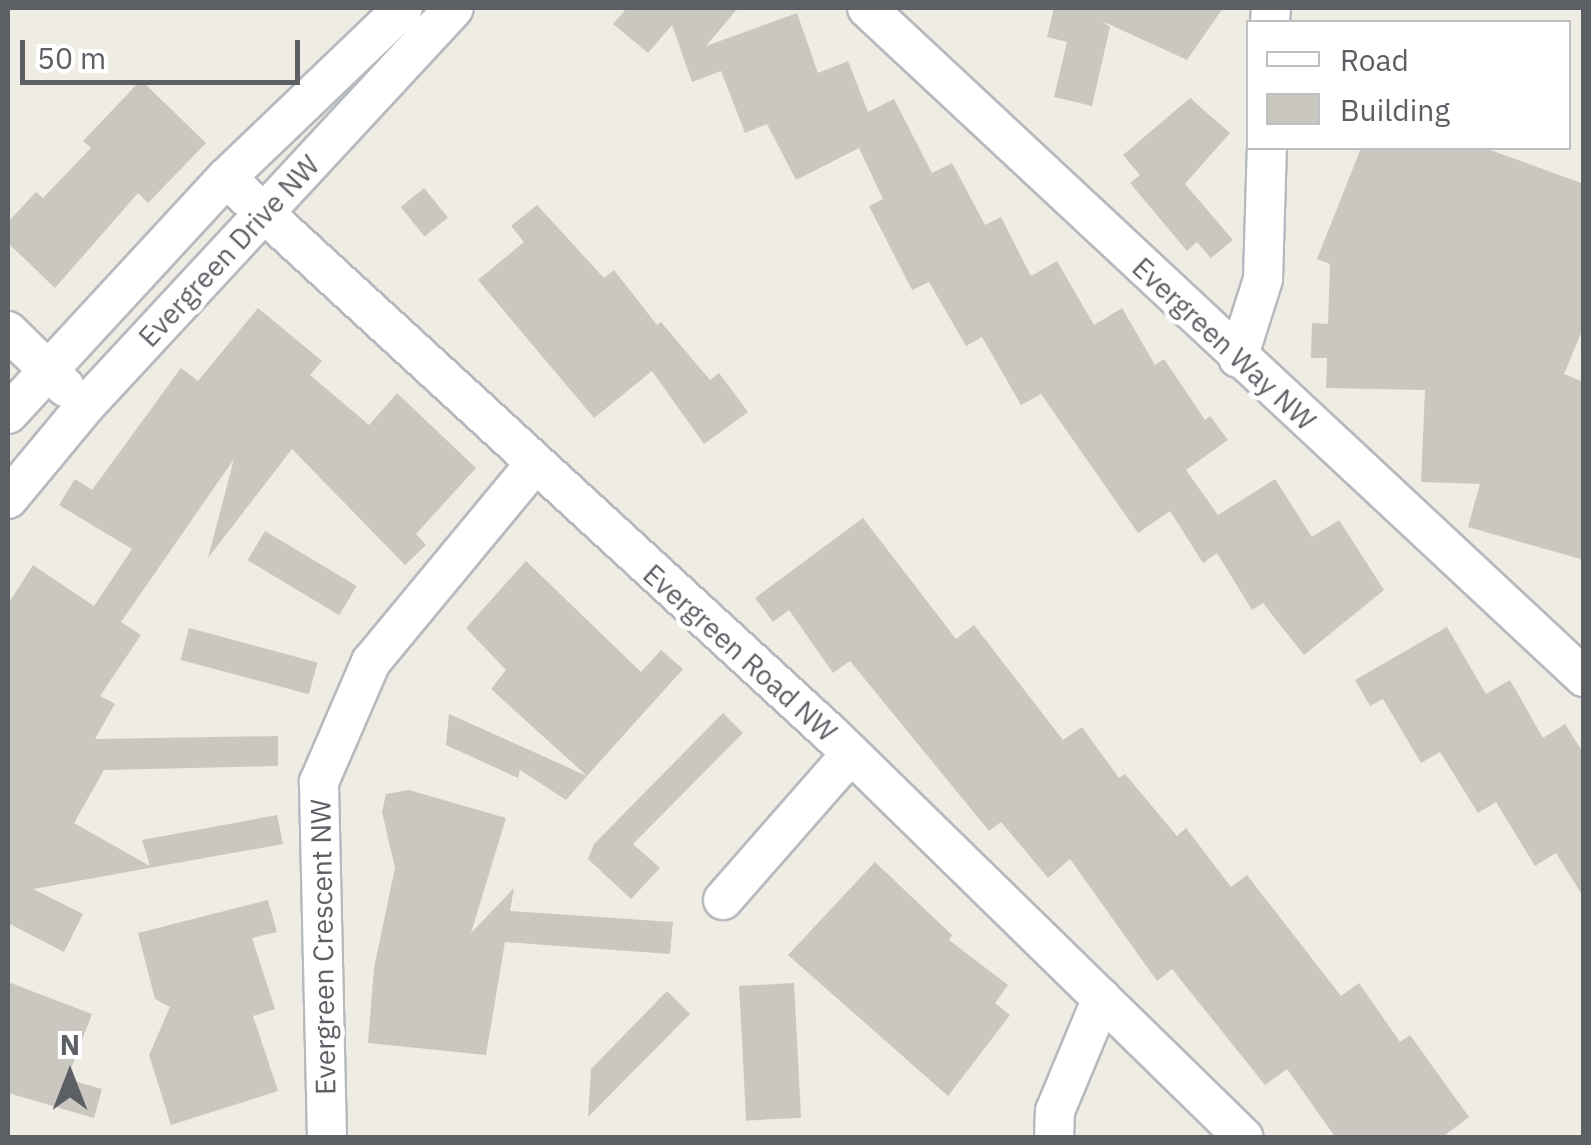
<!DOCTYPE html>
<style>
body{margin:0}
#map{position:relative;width:1591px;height:1145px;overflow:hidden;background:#efece4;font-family:"IBM Plex Sans",sans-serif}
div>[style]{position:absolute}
.building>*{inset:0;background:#cac7c1;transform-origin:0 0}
.roads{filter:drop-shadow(2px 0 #b6babe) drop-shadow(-2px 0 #b6babe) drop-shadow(0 2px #b6babe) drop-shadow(0 -2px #b6babe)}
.minor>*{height:38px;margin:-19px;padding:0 19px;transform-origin:19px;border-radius:19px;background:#fff}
span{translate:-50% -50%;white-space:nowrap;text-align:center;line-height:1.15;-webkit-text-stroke:9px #fff;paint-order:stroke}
.street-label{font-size:28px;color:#5c6065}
.frame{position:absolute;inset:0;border:10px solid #5c6065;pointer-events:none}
.legend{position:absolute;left:1246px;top:20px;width:325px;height:130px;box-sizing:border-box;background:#fff;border:2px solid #bebfc1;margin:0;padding:12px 18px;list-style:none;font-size:30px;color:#5c6065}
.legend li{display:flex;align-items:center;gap:20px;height:50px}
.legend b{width:50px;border:2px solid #bebfc1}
.north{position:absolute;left:20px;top:1025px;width:100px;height:100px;-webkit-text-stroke:8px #fff;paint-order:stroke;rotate:0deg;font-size:28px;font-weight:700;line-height:40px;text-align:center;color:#5c6065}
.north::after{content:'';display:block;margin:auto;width:35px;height:45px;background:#5c6065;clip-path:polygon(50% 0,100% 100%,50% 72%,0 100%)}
.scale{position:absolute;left:20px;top:40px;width:280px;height:45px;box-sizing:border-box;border:5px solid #5c6065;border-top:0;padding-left:12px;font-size:30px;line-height:35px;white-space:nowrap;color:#5c6065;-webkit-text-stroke:8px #fff;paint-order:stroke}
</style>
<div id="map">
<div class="building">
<i style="clip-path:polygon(627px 8px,738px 8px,706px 46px,797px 13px,818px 73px,848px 61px,868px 112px,894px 99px,932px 173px,952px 163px,985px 225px,1001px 217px,1031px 276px,1057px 261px,1094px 325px,1122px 308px,1155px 365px,1164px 359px,1205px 420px,1210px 416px,1228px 440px,1186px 470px,1218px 515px,1275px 479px,1312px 537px,1339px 520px,1384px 590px,1304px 655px,1263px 603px,1252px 610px,1217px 553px,1203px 563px,1170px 511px,1138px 533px,1041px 394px,1021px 405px,982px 337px,966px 346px,929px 282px,912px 290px,869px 206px,883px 199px,859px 148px,796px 180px,767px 124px,745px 133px,721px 71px,692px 82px,672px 25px,648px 53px,613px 24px)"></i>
<i style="clip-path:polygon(1054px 8px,1223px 8px,1187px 60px,1102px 21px,1110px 27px,1092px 106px,1054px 97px,1067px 42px,1047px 37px)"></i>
<i style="clip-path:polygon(141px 80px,206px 143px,148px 203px,138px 193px,55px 288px,8px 243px,8px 222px,36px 192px,43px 198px,91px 148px,83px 141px)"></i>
<i style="clip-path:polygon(1190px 98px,1230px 133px,1185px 184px,1233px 240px,1211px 258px,1197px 242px,1187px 251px,1130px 183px,1140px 175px,1123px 155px)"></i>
<i style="clip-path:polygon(1361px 148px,1485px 148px,1584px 184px,1584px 326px,1564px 374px,1584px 382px,1584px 560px,1468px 527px,1480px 484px,1421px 482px,1425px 390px,1326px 388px,1327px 358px,1311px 358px,1312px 323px,1328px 324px,1330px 264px,1317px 259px)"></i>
<i style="left:424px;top:188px;width:38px;height:30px;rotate:51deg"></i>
<i style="clip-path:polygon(537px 205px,604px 278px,614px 270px,657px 325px,661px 322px,710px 380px,719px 373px,748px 412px,704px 444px,652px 371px,594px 418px,478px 280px,524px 242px,511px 226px)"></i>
<i style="clip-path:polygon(258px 308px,322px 361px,310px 375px,369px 425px,397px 393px,476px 468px,416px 534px,426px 545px,405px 565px,292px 449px,208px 558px,234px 459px,121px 622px,141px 635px,100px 696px,115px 704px,95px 739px,278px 736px,278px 766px,104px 770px,74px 823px,150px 866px,142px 840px,277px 815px,283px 844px,33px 889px,83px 914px,64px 952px,8px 923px,8px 604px,33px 565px,94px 606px,132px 549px,59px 505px,75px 479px,92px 490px,181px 368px,198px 381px)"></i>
<i style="clip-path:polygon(863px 518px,956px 639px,974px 625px,1063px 740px,1082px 727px,1119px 778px,1125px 774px,1177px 836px,1186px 828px,1231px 887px,1247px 875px,1341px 996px,1359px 983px,1400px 1042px,1410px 1035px,1469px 1117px,1441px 1138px,1336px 1138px,1287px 1069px,1265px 1085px,1172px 969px,1157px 981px,1070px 859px,1048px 878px,1001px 822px,989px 831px,850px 661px,833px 673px,789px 610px,773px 622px,755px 598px)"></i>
<i style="left:265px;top:531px;width:107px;height:34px;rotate:31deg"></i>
<i style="clip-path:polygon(526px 561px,641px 672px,661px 650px,683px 669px,587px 776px,491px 689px,506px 670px,466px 628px)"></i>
<i style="clip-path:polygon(1447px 627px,1486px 694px,1510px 680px,1543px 738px,1565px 724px,1584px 754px,1584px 898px,1556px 853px,1535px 866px,1496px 802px,1478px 813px,1440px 752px,1421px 763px,1383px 699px,1370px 706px,1355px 680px)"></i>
<i style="left:189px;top:628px;width:133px;height:33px;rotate:15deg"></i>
<i style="clip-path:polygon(723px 713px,743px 733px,633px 844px,660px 868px,631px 899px,588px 859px,594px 844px)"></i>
<i style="clip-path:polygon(449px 714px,525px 748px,587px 776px,566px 800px,520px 770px,518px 778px,446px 745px)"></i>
<i style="clip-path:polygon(409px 790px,506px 818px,471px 933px,514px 888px,510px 911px,673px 922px,670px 954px,505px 942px,486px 1055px,368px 1043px,374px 968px,395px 868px,382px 812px,386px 794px)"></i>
<i style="clip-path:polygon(875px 862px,952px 935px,949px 940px,1008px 985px,995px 1003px,1010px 1015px,948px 1096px,788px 955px)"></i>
<i style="clip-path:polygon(268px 900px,277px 932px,252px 938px,275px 1009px,253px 1016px,278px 1091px,171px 1125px,149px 1055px,170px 1007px,155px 999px,138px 933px)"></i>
<i style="clip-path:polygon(8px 982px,92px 1014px,67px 1079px,102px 1089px,94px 1118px,8px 1093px)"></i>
<i style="left:794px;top:983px;width:135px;height:55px;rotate:87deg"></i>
<i style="clip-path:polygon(667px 991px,690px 1014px,588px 1117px,591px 1069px)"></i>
</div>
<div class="roads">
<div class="minor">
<i style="left:867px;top:8px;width:981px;rotate:43.02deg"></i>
<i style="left:1270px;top:22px;width:14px;rotate:-86deg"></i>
<i style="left:226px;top:178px;width:826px;rotate:42.6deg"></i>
<i style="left:834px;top:737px;width:573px;rotate:44.36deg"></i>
<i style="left:8px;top:331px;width:80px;rotate:44.5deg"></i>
<i style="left:1238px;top:358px;width:83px;rotate:-72.4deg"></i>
<i style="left:1263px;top:279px;width:131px;rotate:-88.3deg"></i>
<i style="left:8px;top:414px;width:321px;rotate:-47.3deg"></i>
<i style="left:226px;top:178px;width:245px;rotate:-43.8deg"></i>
<i style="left:8px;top:499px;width:122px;rotate:-50.3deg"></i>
<i style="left:86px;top:405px;width:541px;rotate:-47.17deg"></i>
<i style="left:723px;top:900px;width:194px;rotate:-48.8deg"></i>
<i style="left:327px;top:1138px;width:356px;rotate:-91.3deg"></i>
<i style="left:319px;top:782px;width:131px;rotate:-66.6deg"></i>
<i style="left:371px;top:662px;width:254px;rotate:-50.4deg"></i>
<i style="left:1054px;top:1138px;width:27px;rotate:-88deg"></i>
<i style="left:1055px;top:1111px;width:122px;rotate:-67.4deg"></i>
</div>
</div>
<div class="street-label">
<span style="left:229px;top:251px;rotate:-47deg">Evergreen Drive NW</span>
<span style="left:1224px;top:344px;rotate:43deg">Evergreen Way NW</span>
<span style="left:740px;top:653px;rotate:42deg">Evergreen Road NW</span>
<span style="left:323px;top:947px;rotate:-91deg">Evergreen Crescent NW</span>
</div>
<div class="frame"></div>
<ul class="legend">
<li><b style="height:12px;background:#fff"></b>Road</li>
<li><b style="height:28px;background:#cac7c1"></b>Building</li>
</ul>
<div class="north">N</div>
<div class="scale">50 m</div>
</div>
